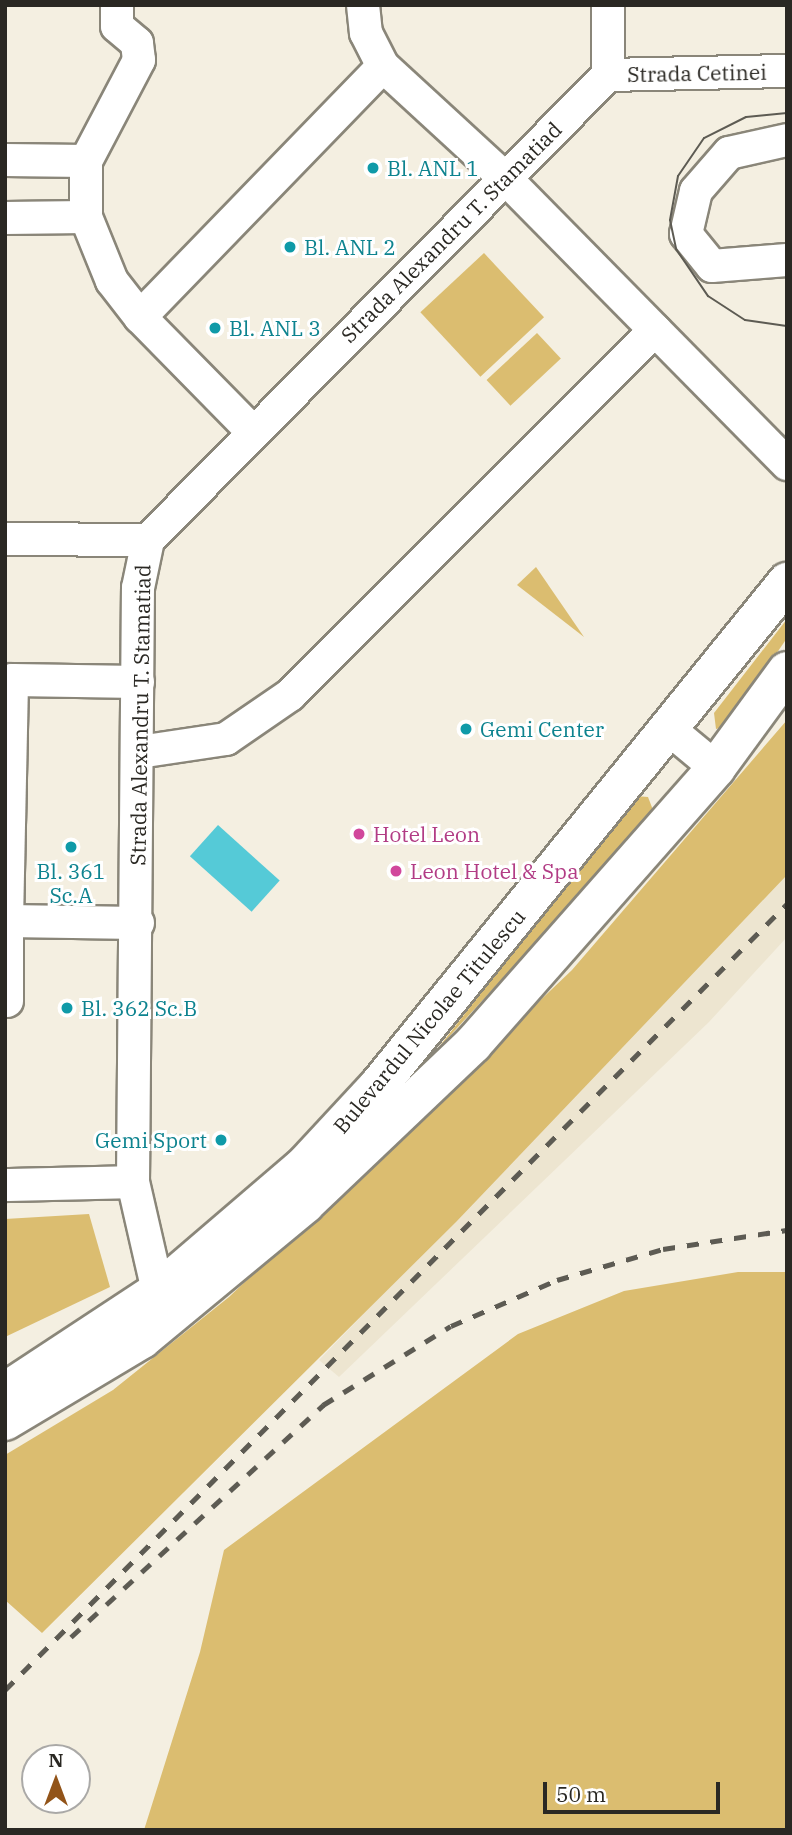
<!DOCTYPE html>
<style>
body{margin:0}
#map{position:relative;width:792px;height:1835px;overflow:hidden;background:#f4efe1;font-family:"IBM Plex Serif",serif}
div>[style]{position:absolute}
.built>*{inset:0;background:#ede5d0}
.green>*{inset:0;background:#dbbd70;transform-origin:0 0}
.water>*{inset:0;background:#55cad7;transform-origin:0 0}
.roads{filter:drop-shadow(2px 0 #8a8679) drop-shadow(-2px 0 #8a8679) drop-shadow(0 2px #8a8679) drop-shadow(0 -2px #8a8679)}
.minor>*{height:32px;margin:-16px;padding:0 16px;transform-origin:16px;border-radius:16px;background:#fff}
.major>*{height:38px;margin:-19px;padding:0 19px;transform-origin:19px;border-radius:19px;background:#fff}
.tram>*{height:2px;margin:-1px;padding:0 1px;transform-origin:1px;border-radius:1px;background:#5d5b53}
.rail>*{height:5px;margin-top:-2.5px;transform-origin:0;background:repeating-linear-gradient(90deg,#5d5b53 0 12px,transparent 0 24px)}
.dots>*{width:19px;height:19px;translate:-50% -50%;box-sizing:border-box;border:4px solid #fff;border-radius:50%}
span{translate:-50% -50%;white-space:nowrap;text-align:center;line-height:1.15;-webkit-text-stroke:6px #fff;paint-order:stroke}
.street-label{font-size:21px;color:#2a2823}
.culture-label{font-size:21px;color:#0d838f}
.left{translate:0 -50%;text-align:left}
.right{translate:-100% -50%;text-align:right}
.hotel-label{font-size:21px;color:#b23c85}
.frame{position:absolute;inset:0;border:7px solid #2a2823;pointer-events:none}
.north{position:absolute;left:21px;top:1744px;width:70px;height:70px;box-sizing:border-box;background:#fff;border:2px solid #aaa9a7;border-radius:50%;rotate:0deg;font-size:19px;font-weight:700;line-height:28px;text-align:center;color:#2a2823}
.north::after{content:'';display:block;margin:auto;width:24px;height:32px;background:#925419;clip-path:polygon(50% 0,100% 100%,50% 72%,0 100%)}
.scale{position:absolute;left:543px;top:1782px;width:177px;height:32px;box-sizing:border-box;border:4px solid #2a2823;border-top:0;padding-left:9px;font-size:21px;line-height:24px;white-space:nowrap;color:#2a2823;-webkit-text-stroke:5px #fff;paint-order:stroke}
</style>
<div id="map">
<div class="built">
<i style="clip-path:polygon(787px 875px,787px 937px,709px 1022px,339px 1377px,319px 1360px)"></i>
</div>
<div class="green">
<i style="left:484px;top:253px;width:88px;height:87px;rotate:47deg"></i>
<i style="left:537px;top:333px;width:35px;height:69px;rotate:47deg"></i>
<i style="clip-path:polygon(536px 567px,584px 637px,517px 585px)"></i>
<i style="clip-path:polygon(787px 619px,787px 638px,727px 726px,716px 729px,714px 713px)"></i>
<i style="clip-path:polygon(787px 720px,787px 875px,456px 1222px,42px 1633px,5px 1600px,5px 1455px,113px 1390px,229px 1297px,572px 970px)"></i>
<i style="clip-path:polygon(635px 796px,648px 797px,653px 810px,629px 841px,435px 1052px)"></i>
<i style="clip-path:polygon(89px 1214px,110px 1287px,5px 1337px,5px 1219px)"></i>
<i style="clip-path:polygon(738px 1272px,787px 1272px,787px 1830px,144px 1830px,200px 1652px,224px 1550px,518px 1334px,624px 1291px)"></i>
</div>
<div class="water">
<i style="left:218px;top:825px;width:83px;height:42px;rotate:42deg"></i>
</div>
<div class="roads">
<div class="minor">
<i style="left:363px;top:5px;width:28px;rotate:84deg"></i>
<i style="left:366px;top:33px;width:37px;rotate:63deg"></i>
<i style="left:608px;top:5px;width:70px;rotate:90deg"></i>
<i style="left:608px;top:75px;width:179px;rotate:-1.3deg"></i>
<i style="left:787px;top:140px;width:59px;rotate:167.4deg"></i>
<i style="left:729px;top:153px;width:50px;rotate:131deg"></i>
<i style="left:696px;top:191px;width:44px;rotate:103.1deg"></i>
<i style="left:686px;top:234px;width:41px;rotate:50.9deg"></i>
<i style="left:712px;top:266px;width:75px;rotate:-4.6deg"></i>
<i style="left:5px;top:160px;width:81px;rotate:0.7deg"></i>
<i style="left:86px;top:161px;width:56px;rotate:90deg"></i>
<i style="left:86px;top:161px;width:114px;rotate:-62.3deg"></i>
<i style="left:139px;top:60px;width:17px;rotate:-97deg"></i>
<i style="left:137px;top:43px;width:26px;rotate:-140deg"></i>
<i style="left:117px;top:26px;width:21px;rotate:-90deg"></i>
<i style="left:5px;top:218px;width:81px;rotate:-0.7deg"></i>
<i style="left:86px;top:217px;width:69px;rotate:67.9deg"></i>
<i style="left:112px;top:281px;width:46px;rotate:52.1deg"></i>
<i style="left:252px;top:431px;width:160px;rotate:-134.5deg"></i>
<i style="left:140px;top:317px;width:349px;rotate:-45.9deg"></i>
<i style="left:383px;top:66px;width:166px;rotate:42.6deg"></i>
<i style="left:505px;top:178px;width:402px;rotate:45.4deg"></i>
<i style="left:5px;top:539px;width:143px;rotate:0.4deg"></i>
<i style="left:669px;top:729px;width:61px;rotate:39.7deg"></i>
<i style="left:139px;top:752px;width:88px;rotate:-8.5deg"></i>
<i style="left:226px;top:739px;width:78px;rotate:-34.5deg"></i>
<i style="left:290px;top:695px;width:516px;rotate:-45deg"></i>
<i style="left:7px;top:921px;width:80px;rotate:90deg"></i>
<i style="left:138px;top:923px;width:131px;rotate:-179.1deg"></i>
<i style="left:7px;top:921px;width:241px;rotate:-88.8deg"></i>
<i style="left:12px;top:680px;width:126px;rotate:0.9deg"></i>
<i style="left:5px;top:1185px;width:128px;rotate:-1.3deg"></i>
<i style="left:158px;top:1291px;width:112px;rotate:-102.9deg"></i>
<i style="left:133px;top:1182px;width:594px;rotate:-89.52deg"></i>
<i style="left:138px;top:588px;width:49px;rotate:-78.2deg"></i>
<i style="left:148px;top:540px;width:654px;rotate:-45.31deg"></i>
</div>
<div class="major">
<i style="left:5px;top:1392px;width:183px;rotate:-33.4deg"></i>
<i style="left:158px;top:1291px;width:192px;rotate:-40.6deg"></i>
<i style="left:304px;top:1166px;width:110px;rotate:-47.2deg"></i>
<i style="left:379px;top:1085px;width:648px;rotate:-50.95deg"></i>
<i style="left:5px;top:1421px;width:160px;rotate:-30.9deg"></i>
<i style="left:142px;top:1339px;width:212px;rotate:-39.6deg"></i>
<i style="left:305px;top:1204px;width:232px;rotate:-43.6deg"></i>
<i style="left:473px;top:1044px;width:368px;rotate:-48.6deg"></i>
<i style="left:716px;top:768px;width:120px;rotate:-53.8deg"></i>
</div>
</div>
<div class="tram">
<i style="left:787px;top:113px;width:41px;rotate:174.4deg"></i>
<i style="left:746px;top:117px;width:47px;rotate:153.4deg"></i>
<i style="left:704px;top:138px;width:46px;rotate:124.4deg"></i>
<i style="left:678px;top:176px;width:45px;rotate:100.3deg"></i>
<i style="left:670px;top:220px;width:30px;rotate:78deg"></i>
<i style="left:676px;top:249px;width:57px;rotate:55.8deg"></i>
<i style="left:708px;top:296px;width:44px;rotate:33deg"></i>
<i style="left:745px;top:320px;width:42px;rotate:8.1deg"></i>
</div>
<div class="rail">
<i style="left:71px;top:1637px;width:343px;rotate:-42.6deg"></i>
<i style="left:323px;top:1405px;width:150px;rotate:-31.7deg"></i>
<i style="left:451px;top:1326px;width:116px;rotate:-23.5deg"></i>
<i style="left:557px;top:1280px;width:110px;rotate:-16.3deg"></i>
<i style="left:663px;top:1249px;width:125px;rotate:-8.7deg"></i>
<i style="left:5px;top:1690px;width:1109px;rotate:-45.15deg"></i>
</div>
<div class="dots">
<i style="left:373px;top:168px;background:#0f9aa8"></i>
<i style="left:290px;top:247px;background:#0f9aa8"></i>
<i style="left:215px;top:328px;background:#0f9aa8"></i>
<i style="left:466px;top:729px;background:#0f9aa8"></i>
<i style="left:359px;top:834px;background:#d1479c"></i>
<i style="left:71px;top:847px;background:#0f9aa8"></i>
<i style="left:396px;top:871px;background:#d1479c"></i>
<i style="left:67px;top:1008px;background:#0f9aa8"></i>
<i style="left:221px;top:1140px;background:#0f9aa8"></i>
</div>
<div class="street-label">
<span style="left:697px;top:73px;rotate:-1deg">Strada Cetinei</span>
<span style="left:451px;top:232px;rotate:-45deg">Strada Alexandru T. Stamatiad</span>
<span style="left:140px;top:715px;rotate:-89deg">Strada Alexandru T. Stamatiad</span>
<span style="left:429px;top:1021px;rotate:-50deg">Bulevardul Nicolae Titulescu</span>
</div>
<div class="culture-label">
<span class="left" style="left:387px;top:168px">Bl. ANL 1</span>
<span class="left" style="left:304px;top:247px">Bl. ANL 2</span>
<span class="left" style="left:229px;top:328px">Bl. ANL 3</span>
<span class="left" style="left:480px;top:729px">Gemi Center</span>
<span style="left:71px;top:883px">Bl. 361<br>Sc.A</span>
<span class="left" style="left:81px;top:1008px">Bl. 362 Sc.B</span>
<span class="right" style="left:207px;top:1140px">Gemi Sport</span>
</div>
<div class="hotel-label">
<span class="left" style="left:373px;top:834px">Hotel Leon</span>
<span class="left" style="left:410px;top:871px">Leon Hotel &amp; Spa</span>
</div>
<div class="frame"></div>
<div class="north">N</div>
<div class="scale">50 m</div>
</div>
